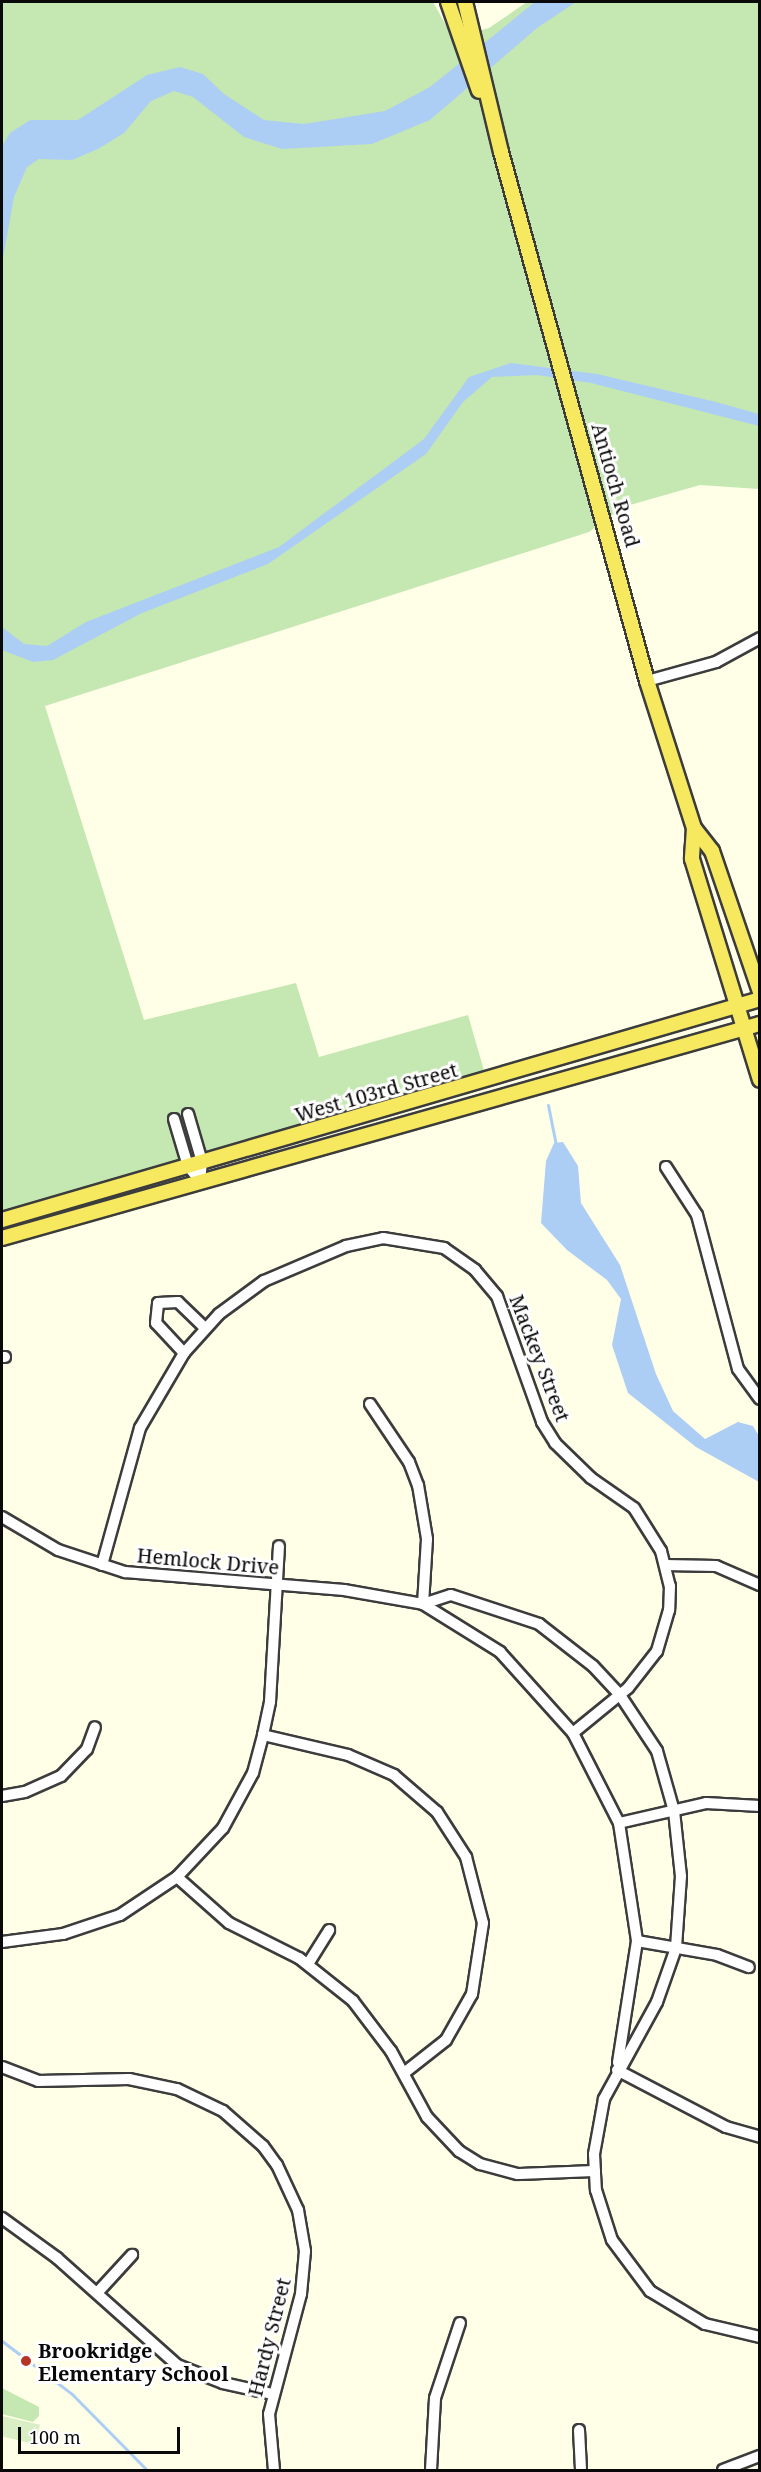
<!DOCTYPE html>
<style>
body{margin:0}
#map{position:relative;width:761px;height:2472px;overflow:hidden;background:#fffee6;font-family:"Noto Serif",serif}
div>[style]{position:absolute}
.green>*{inset:0;background:#c5e7b2}
.pitch>*{inset:0;background:#d9eec4;transform-origin:0 0}
.water>*{inset:0;background:#adcef4}
.stream>*{height:3px;margin:-1.5px;padding:0 1.5px;transform-origin:1.5px;border-radius:1.5px;background:#adcef4}
.roads{filter:drop-shadow(2px 0 #3c3c3c) drop-shadow(-2px 0 #3c3c3c) drop-shadow(0 2px #3c3c3c) drop-shadow(0 -2px #3c3c3c)}
.minor>*{height:10px;margin:-5px;padding:0 5px;transform-origin:5px;border-radius:5px;background:#fff}
.major>*{height:14px;margin:-7px;padding:0 7px;transform-origin:7px;border-radius:7px;background:#f6e95f}
.dots>*{width:16px;height:16px;translate:-50% -50%;box-sizing:border-box;border:3px solid #fff;border-radius:50%}
span{translate:-50% -50%;white-space:nowrap;text-align:center;line-height:1.15;-webkit-text-stroke:6px #fff;paint-order:stroke}
.street-label{font-size:20px;color:#090909}
.poi-label{font-size:20px;color:#090909;font-weight:700}
.left{translate:0 -50%;text-align:left}
.frame{position:absolute;inset:0;border:3px solid #090909;pointer-events:none}
.scale{position:absolute;left:18px;top:2427px;width:162px;height:27px;box-sizing:border-box;border:3px solid #090909;border-top:0;padding-left:8px;font-size:18px;line-height:21px;white-space:nowrap;color:#090909;-webkit-text-stroke:4px #fff;paint-order:stroke}
</style>
<div id="map">
<div class="green">
<i style="clip-path:polygon(2px 2px,433px 2px,453px 38px,489px 28px,527px 2px,759px 2px,759px 489px,700px 485px,623px 507px,589px 532px,45px 706px,144px 1020px,296px 983px,319px 1057px,468px 1015px,485px 1074px,2px 1211px)"></i>
<i style="clip-path:polygon(2px 2388px,39px 2407px,39px 2416px,33px 2422px,2px 2414px)"></i>
</div>
<div class="pitch">
<i style="left:2px;top:2416px;width:39px;height:20px;rotate:13deg"></i>
</div>
<div class="water">
<i style="clip-path:polygon(535px 2px,576px 2px,537px 28px,430px 120px,372px 144px,282px 149px,244px 137px,193px 97px,174px 91px,151px 101px,124px 133px,98px 149px,72px 160px,39px 159px,27px 167px,14px 197px,2px 264px,2px 146px,10px 133px,30px 120px,78px 120px,147px 75px,180px 67px,203px 74px,224px 94px,264px 120px,304px 124px,385px 111px,430px 87px)"></i>
<i style="clip-path:polygon(511px 363px,597px 374px,716px 402px,759px 414px,759px 426px,591px 383px,537px 375px,492px 377px,463px 402px,426px 454px,268px 564px,142px 613px,53px 660px,33px 662px,2px 650px,2px 627px,24px 644px,47px 646px,86px 622px,279px 547px,424px 439px,469px 377px)"></i>
<i style="clip-path:polygon(563px 1142px,578px 1166px,581px 1203px,620px 1265px,656px 1374px,673px 1411px,705px 1439px,738px 1422px,753px 1426px,759px 1436px,759px 1482px,696px 1447px,628px 1393px,612px 1345px,621px 1299px,607px 1280px,567px 1250px,541px 1223px,546px 1161px,554px 1143px)"></i>
</div>
<div class="stream">
<i style="left:548px;top:1105px;width:41px;rotate:78.7deg"></i>
<i style="left:2px;top:2341px;width:88px;rotate:37.1deg"></i>
<i style="left:72px;top:2394px;width:107px;rotate:45.4deg"></i>
</div>
<div class="roads">
<div class="minor">
<i style="left:647px;top:681px;width:72px;rotate:-15.4deg"></i>
<i style="left:716px;top:662px;width:50px;rotate:-28.6deg"></i>
<i style="left:188px;top:1114px;width:50px;rotate:73.7deg"></i>
<i style="left:202px;top:1162px;width:19px;rotate:96deg"></i>
<i style="left:174px;top:1119px;width:49px;rotate:73.4deg"></i>
<i style="left:188px;top:1166px;width:19px;rotate:51deg"></i>
<i style="left:666px;top:1167px;width:57px;rotate:57.1deg"></i>
<i style="left:697px;top:1215px;width:159px;rotate:75.1deg"></i>
<i style="left:738px;top:1369px;width:37px;rotate:54deg"></i>
<i style="left:184px;top:1353px;width:41px;rotate:-133deg"></i>
<i style="left:156px;top:1323px;width:20px;rotate:-84deg"></i>
<i style="left:158px;top:1303px;width:20px;rotate:-3deg"></i>
<i style="left:178px;top:1302px;width:37px;rotate:44deg"></i>
<i style="left:2px;top:1357px;width:3px"></i>
<i style="left:370px;top:1404px;width:70px;rotate:56.1deg"></i>
<i style="left:409px;top:1462px;width:25px;rotate:69deg"></i>
<i style="left:418px;top:1485px;width:55px;rotate:80.5deg"></i>
<i style="left:427px;top:1539px;width:65px;rotate:93.5deg"></i>
<i style="left:2px;top:1517px;width:65px;rotate:30.5deg"></i>
<i style="left:58px;top:1550px;width:71px;rotate:18.2deg"></i>
<i style="left:125px;top:1572px;width:220px;rotate:4.7deg"></i>
<i style="left:344px;top:1590px;width:80px;rotate:10deg"></i>
<i style="left:423px;top:1604px;width:91px;rotate:31.9deg"></i>
<i style="left:500px;top:1652px;width:109px;rotate:48deg"></i>
<i style="left:573px;top:1733px;width:101px;rotate:62.9deg"></i>
<i style="left:619px;top:1823px;width:119px;rotate:81.3deg"></i>
<i style="left:637px;top:1941px;width:123px;rotate:98.9deg"></i>
<i style="left:102px;top:1565px;width:142px;rotate:-74.5deg"></i>
<i style="left:140px;top:1428px;width:87px;rotate:-59.6deg"></i>
<i style="left:184px;top:1353px;width:52px;rotate:-48.1deg"></i>
<i style="left:219px;top:1314px;width:56px;rotate:-36.3deg"></i>
<i style="left:264px;top:1281px;width:89px;rotate:-23.1deg"></i>
<i style="left:346px;top:1246px;width:38px;rotate:-12deg"></i>
<i style="left:383px;top:1238px;width:62px;rotate:9.3deg"></i>
<i style="left:444px;top:1248px;width:38px;rotate:35deg"></i>
<i style="left:475px;top:1270px;width:34px;rotate:50deg"></i>
<i style="left:497px;top:1296px;width:134px;rotate:70.3deg"></i>
<i style="left:542px;top:1422px;width:25px;rotate:58deg"></i>
<i style="left:555px;top:1443px;width:50px;rotate:44.2deg"></i>
<i style="left:591px;top:1478px;width:52px;rotate:34.9deg"></i>
<i style="left:634px;top:1508px;width:51px;rotate:57.9deg"></i>
<i style="left:661px;top:1551px;width:36px;rotate:76deg"></i>
<i style="left:670px;top:1586px;width:24px;rotate:92deg"></i>
<i style="left:669px;top:1610px;width:43px;rotate:106.3deg"></i>
<i style="left:657px;top:1651px;width:47px;rotate:128.1deg"></i>
<i style="left:628px;top:1688px;width:71px;rotate:140.7deg"></i>
<i style="left:665px;top:1565px;width:51px;rotate:1.1deg"></i>
<i style="left:716px;top:1566px;width:48px;rotate:23.4deg"></i>
<i style="left:423px;top:1604px;width:29px;rotate:-18deg"></i>
<i style="left:451px;top:1595px;width:93px;rotate:18.2deg"></i>
<i style="left:539px;top:1624px;width:68px;rotate:37.9deg"></i>
<i style="left:593px;top:1666px;width:40px;rotate:47deg"></i>
<i style="left:620px;top:1695px;width:67px;rotate:56.5deg"></i>
<i style="left:657px;top:1751px;width:62px;rotate:74.2deg"></i>
<i style="left:674px;top:1811px;width:65px;rotate:83.9deg"></i>
<i style="left:681px;top:1876px;width:72px;rotate:94deg"></i>
<i style="left:676px;top:1948px;width:57px;rotate:109.4deg"></i>
<i style="left:657px;top:2002px;width:111px;rotate:118.7deg"></i>
<i style="left:604px;top:2099px;width:56px;rotate:100.3deg"></i>
<i style="left:594px;top:2154px;width:36px;rotate:87deg"></i>
<i style="left:596px;top:2190px;width:52px;rotate:72.3deg"></i>
<i style="left:612px;top:2240px;width:64px;rotate:53.3deg"></i>
<i style="left:650px;top:2291px;width:64px;rotate:31deg"></i>
<i style="left:705px;top:2324px;width:57px;rotate:13.3deg"></i>
<i style="left:263px;top:1735px;width:87px;rotate:13.2deg"></i>
<i style="left:348px;top:1755px;width:50px;rotate:23.5deg"></i>
<i style="left:394px;top:1775px;width:57px;rotate:40.7deg"></i>
<i style="left:437px;top:1812px;width:54px;rotate:57.2deg"></i>
<i style="left:466px;top:1857px;width:68px;rotate:75.6deg"></i>
<i style="left:483px;top:1923px;width:72px;rotate:98.8deg"></i>
<i style="left:472px;top:1994px;width:53px;rotate:119.5deg"></i>
<i style="left:446px;top:2040px;width:53px;rotate:141.8deg"></i>
<i style="left:2px;top:1796px;width:23px;rotate:-10deg"></i>
<i style="left:25px;top:1792px;width:39px;rotate:-24deg"></i>
<i style="left:61px;top:1776px;width:37px;rotate:-46deg"></i>
<i style="left:87px;top:1749px;width:23px;rotate:-70deg"></i>
<i style="left:619px;top:1823px;width:89px;rotate:-12.9deg"></i>
<i style="left:706px;top:1803px;width:54px;rotate:3.2deg"></i>
<i style="left:177px;top:1877px;width:69px;rotate:41.5deg"></i>
<i style="left:229px;top:1923px;width:78px;rotate:26.6deg"></i>
<i style="left:299px;top:1958px;width:69px;rotate:38.5deg"></i>
<i style="left:353px;top:2001px;width:63px;rotate:52.8deg"></i>
<i style="left:391px;top:2051px;width:75px;rotate:61.4deg"></i>
<i style="left:427px;top:2117px;width:47px;rotate:46.7deg"></i>
<i style="left:459px;top:2151px;width:25px;rotate:32deg"></i>
<i style="left:480px;top:2164px;width:39px;rotate:15deg"></i>
<i style="left:518px;top:2174px;width:77px;rotate:-2.2deg"></i>
<i style="left:637px;top:1941px;width:81px;rotate:9.9deg"></i>
<i style="left:717px;top:1955px;width:34px;rotate:21deg"></i>
<i style="left:2px;top:1942px;width:62px;rotate:-7.5deg"></i>
<i style="left:63px;top:1934px;width:60px;rotate:-18.4deg"></i>
<i style="left:120px;top:1915px;width:69px;rotate:-33.7deg"></i>
<i style="left:177px;top:1877px;width:67px;rotate:-46.8deg"></i>
<i style="left:223px;top:1828px;width:63px;rotate:-61.4deg"></i>
<i style="left:253px;top:1773px;width:39px;rotate:-75deg"></i>
<i style="left:263px;top:1735px;width:34px;rotate:-78deg"></i>
<i style="left:270px;top:1702px;width:156px;rotate:-86.7deg"></i>
<i style="left:308px;top:1964px;width:40px;rotate:-58deg"></i>
<i style="left:2px;top:2067px;width:39px;rotate:21deg"></i>
<i style="left:38px;top:2081px;width:91px;rotate:-1.3deg"></i>
<i style="left:129px;top:2079px;width:49px;rotate:11.8deg"></i>
<i style="left:177px;top:2089px;width:51px;rotate:25.6deg"></i>
<i style="left:223px;top:2111px;width:53px;rotate:41.2deg"></i>
<i style="left:263px;top:2146px;width:24px;rotate:54deg"></i>
<i style="left:277px;top:2165px;width:50px;rotate:65deg"></i>
<i style="left:298px;top:2210px;width:42px;rotate:80.3deg"></i>
<i style="left:305px;top:2251px;width:43px;rotate:95.3deg"></i>
<i style="left:301px;top:2294px;width:124px;rotate:104.9deg"></i>
<i style="left:269px;top:2414px;width:56px;rotate:84.9deg"></i>
<i style="left:617px;top:2070px;width:123px;rotate:27.6deg"></i>
<i style="left:726px;top:2127px;width:35px;rotate:16deg"></i>
<i style="left:2px;top:2218px;width:68px;rotate:36deg"></i>
<i style="left:57px;top:2258px;width:161px;rotate:41.7deg"></i>
<i style="left:177px;top:2365px;width:49px;rotate:21.4deg"></i>
<i style="left:223px;top:2383px;width:50px;rotate:12.7deg"></i>
<i style="left:97px;top:2293px;width:52px;rotate:-47.4deg"></i>
<i style="left:579px;top:2430px;width:40px;rotate:87.1deg"></i>
<i style="left:431px;top:2470px;width:72px;rotate:-86.8deg"></i>
<i style="left:435px;top:2398px;width:79px;rotate:-71.6deg"></i>
<i style="left:723px;top:2470px;width:40px;rotate:-21deg"></i>
</div>
<div class="major">
<i style="left:448px;top:2px;width:94px;rotate:70.8deg"></i>
<i style="left:465px;top:2px;width:154px;rotate:76.5deg"></i>
<i style="left:501px;top:152px;width:549px;rotate:74.57deg"></i>
<i style="left:647px;top:681px;width:154px;rotate:72.3deg"></i>
<i style="left:694px;top:828px;width:29px;rotate:52deg"></i>
<i style="left:712px;top:851px;width:149px;rotate:71.2deg"></i>
<i style="left:694px;top:828px;width:31px;rotate:94deg"></i>
<i style="left:692px;top:859px;width:231px;rotate:72.9deg"></i>
<i style="left:2px;top:1220px;width:790px;rotate:-16.25deg"></i>
<i style="left:2px;top:1238px;width:788px;rotate:-15.77deg"></i>
</div>
</div>
<div class="dots">
<i style="left:26px;top:2361px;background:#b53526"></i>
</div>
<div class="street-label">
<span style="left:616px;top:485px;rotate:74deg">Antioch Road</span>
<span style="left:376px;top:1092px;rotate:-16deg">West 103rd Street</span>
<span style="left:540px;top:1358px;rotate:69deg">Mackey Street</span>
<span style="left:208px;top:1561px;rotate:5deg">Hemlock Drive</span>
<span style="left:269px;top:2337px;rotate:-76deg">Hardy Street</span>
</div>
<div class="poi-label">
<span class="left" style="left:38px;top:2362px">Brookridge<br>Elementary School</span>
</div>
<div class="frame"></div>
<div class="scale">100 m</div>
</div>
